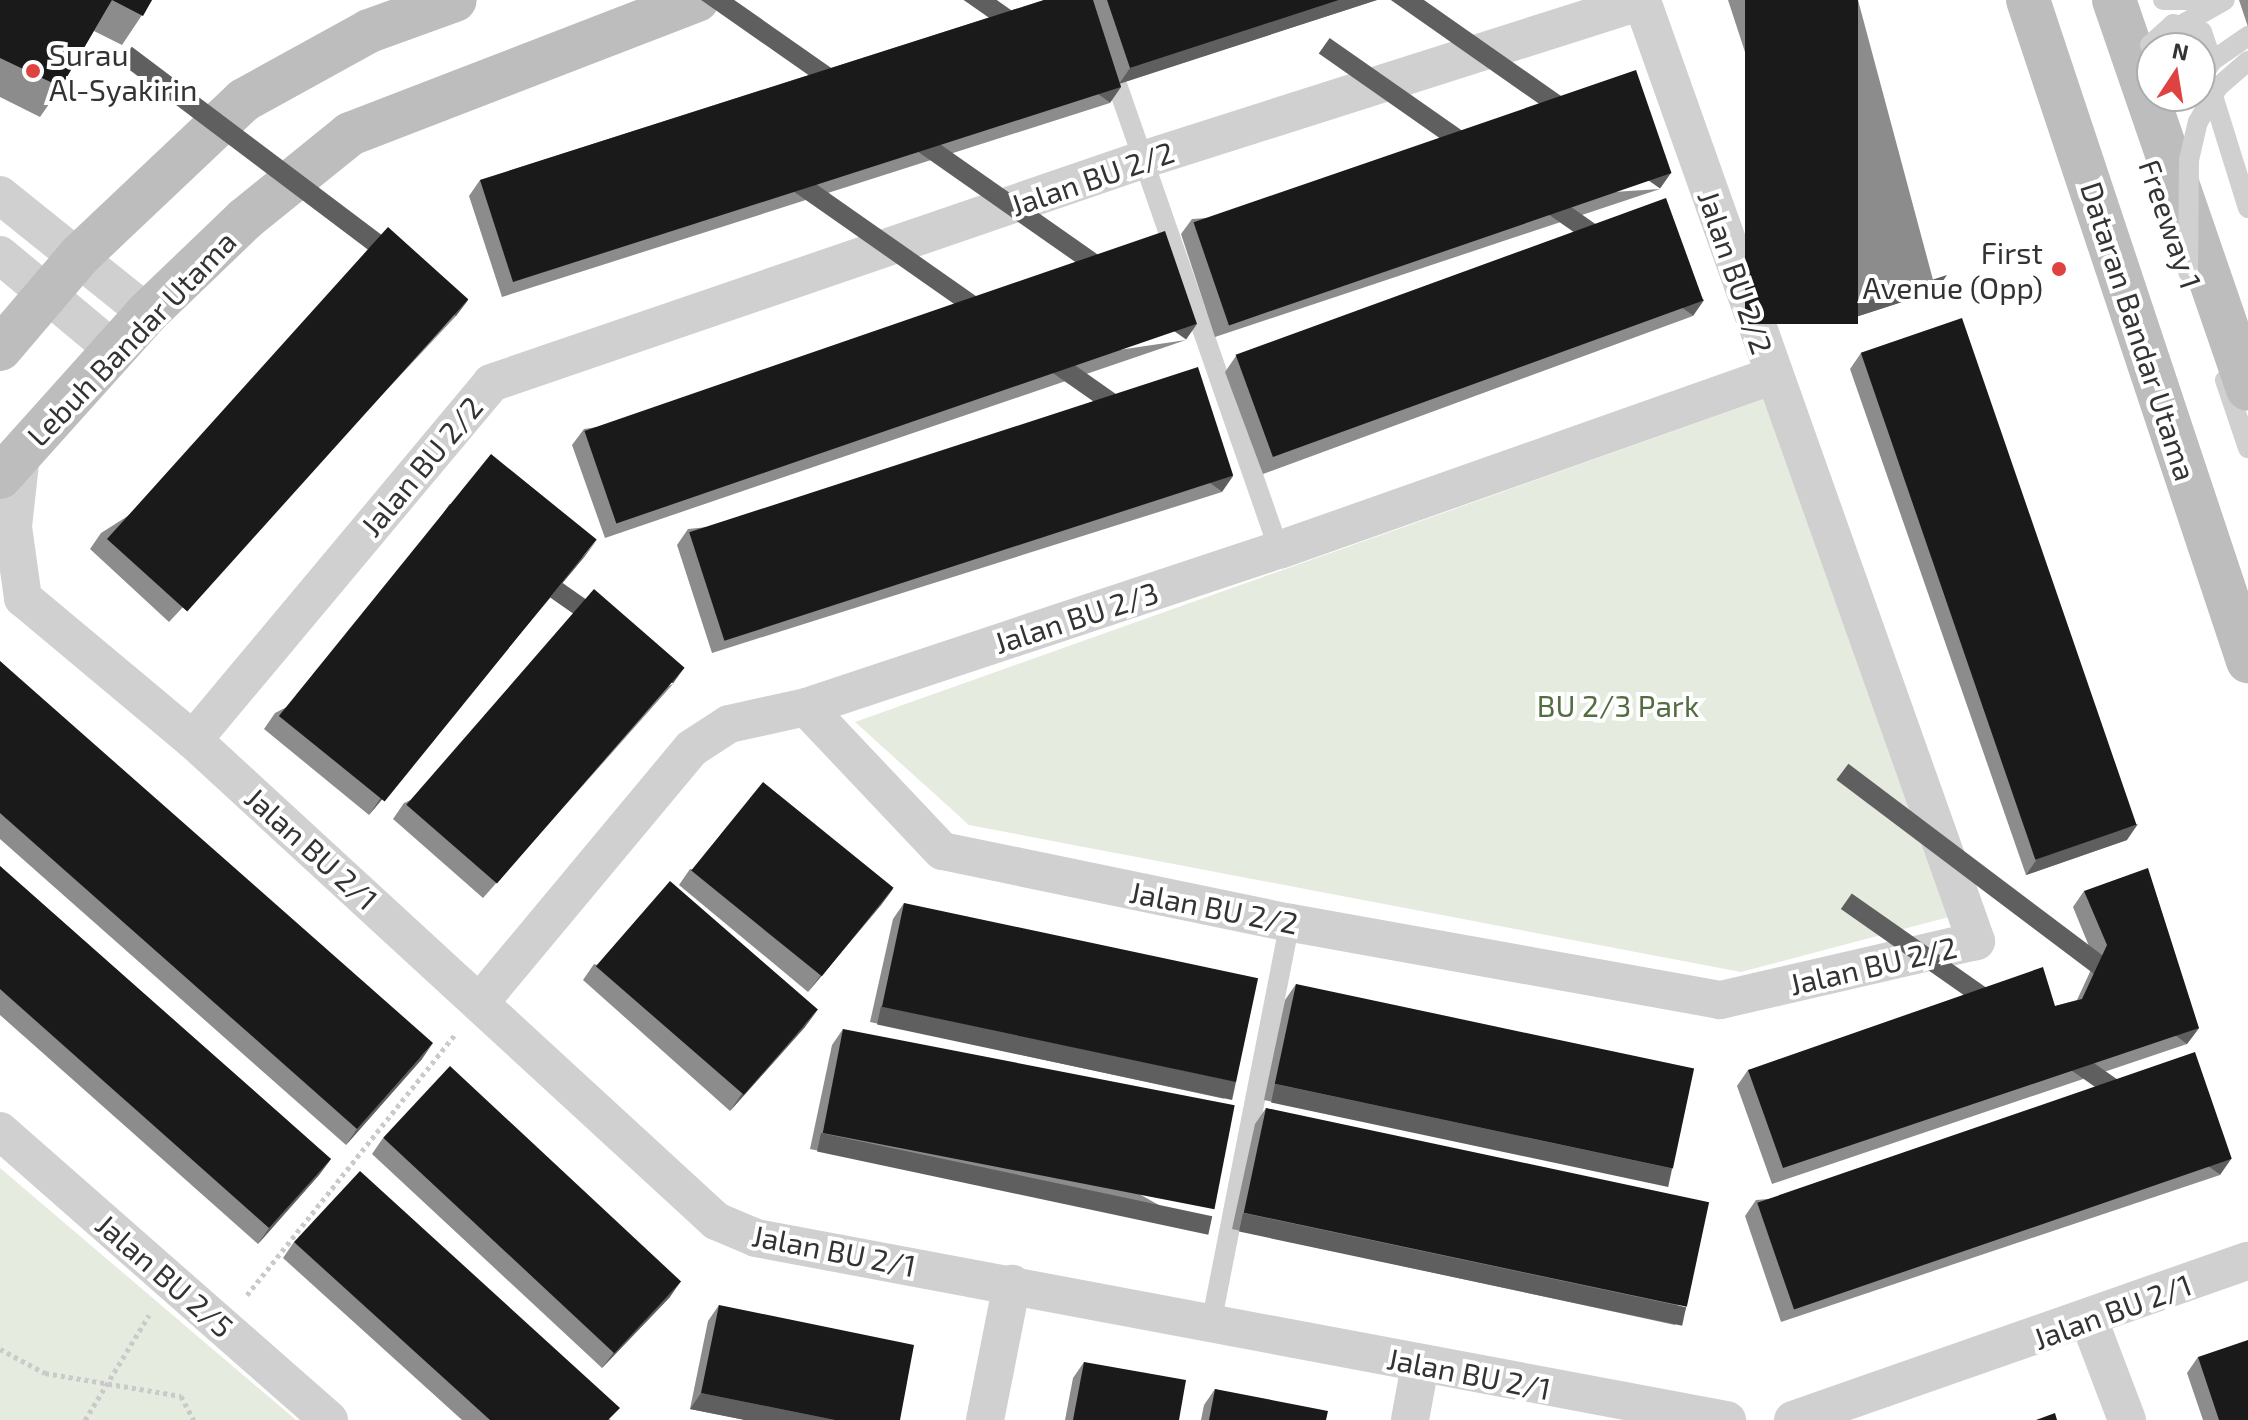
<!DOCTYPE html>
<style>
body{margin:0}
#map{position:relative;width:2248px;height:1420px;overflow:hidden;background:#fff;font-family:"Exo 2",sans-serif}
div>[style]{position:absolute}
.green>*{inset:0;background:#e5ebdf}
.path>*{height:5px;margin-top:-2.5px;transform-origin:0;background:repeating-linear-gradient(90deg,#cacaca 0 4px,transparent 0 8px)}
.service>*{height:20px;margin:-10px;padding:0 10px;transform-origin:10px;border-radius:10px;background:#d0d0d0}
.minor>*{height:38px;margin:-19px;padding:0 19px;transform-origin:19px;border-radius:19px;background:#d0d0d0}
.secondary>*{height:44px;margin:-22px;padding:0 22px;transform-origin:22px;border-radius:22px;background:#bdbdbd}
.service-bridge>*{height:20px;margin:-10px;padding:0 10px;transform-origin:10px;border-radius:10px;background:#d0d0d0}
.wall>*{inset:0;background:#8c8c8c}
.shaded-wall>*{inset:0;background:#5f5f5f;transform-origin:0 0}
.building>*{inset:0;background:#1a1a1a;transform-origin:0 0}
.dots>*{width:22px;height:22px;translate:-50% -50%;box-sizing:border-box;border:4px solid #fff;border-radius:50%}
span{translate:-50% -50%;white-space:nowrap;text-align:center;line-height:1.15;-webkit-text-stroke:8px #fff;paint-order:stroke}
.poi-label{font-size:30px;color:#333}
.left{translate:0 -50%;text-align:left}
.right{translate:-100% -50%;text-align:right}
.street-label{font-size:30px;color:#333}
.park-label{font-size:30px;color:#526d41}
.north{position:absolute;left:2136px;top:32px;width:80px;height:80px;box-sizing:border-box;background:#fff;border:2px solid #adadad;border-radius:50%;rotate:12deg;font-size:22px;font-weight:700;line-height:32px;text-align:center;color:#333}
.north::after{content:'';display:block;margin:auto;width:28px;height:36px;background:#de4341;clip-path:polygon(50% 0,100% 100%,50% 72%,0 100%)}
</style>
<div id="map">
<div class="green">
<i style="clip-path:polygon(1764px 399px,1949px 917px,1741px 972px,969px 825px,855px 722px)"></i>
<i style="clip-path:polygon(0 1168px,296px 1420px,0 1420px)"></i>
</div>
<div class="path">
<i style="left:247px;top:1295px;width:334px;rotate:-51.4deg"></i>
<i style="left:0;top:1349px;width:51px;rotate:28.1deg"></i>
<i style="left:45px;top:1373px;width:138px;rotate:9.6deg"></i>
<i style="left:181px;top:1396px;width:27px;rotate:62deg"></i>
<i style="left:85px;top:1420px;width:123px;rotate:-58.6deg"></i>
</div>
<div class="service">
<i style="left:2212px;top:61px;width:44px;rotate:-34.8deg"></i>
<i style="left:1111px;top:67px;width:511px;rotate:70.82deg"></i>
<i style="left:2209px;top:83px;width:131px;rotate:72.7deg"></i>
<i style="left:2225px;top:380px;width:72px;rotate:71.3deg"></i>
<i style="left:1212px;top:1319px;width:404px;rotate:-78.9deg"></i>
</div>
<div class="minor">
<i style="left:0;top:195px;width:189px;rotate:38.8deg"></i>
<i style="left:0;top:255px;width:148px;rotate:39.8deg"></i>
<i style="left:21px;top:454px;width:73px;rotate:96.3deg"></i>
<i style="left:13px;top:527px;width:72px;rotate:82deg"></i>
<i style="left:23px;top:598px;width:222px;rotate:39.9deg"></i>
<i style="left:193px;top:740px;width:711px;rotate:42.6deg"></i>
<i style="left:716px;top:1221px;width:43px;rotate:23deg"></i>
<i style="left:756px;top:1238px;width:988px;rotate:10.62deg"></i>
<i style="left:193px;top:740px;width:465px;rotate:-50.1deg"></i>
<i style="left:491px;top:383px;width:688px;rotate:-18.91deg"></i>
<i style="left:1142px;top:160px;width:525px;rotate:-17.64deg"></i>
<i style="left:1642px;top:1px;width:998px;rotate:70.44deg"></i>
<i style="left:1976px;top:941px;width:263px;rotate:167deg"></i>
<i style="left:1720px;top:1000px;width:437px;rotate:-169.8deg"></i>
<i style="left:1290px;top:923px;width:355px;rotate:-168.3deg"></i>
<i style="left:942px;top:851px;width:198px;rotate:-133.4deg"></i>
<i style="left:481px;top:1001px;width:329px;rotate:-50.2deg"></i>
<i style="left:692px;top:748px;width:44px;rotate:-33deg"></i>
<i style="left:729px;top:724px;width:79px;rotate:-12.4deg"></i>
<i style="left:806px;top:707px;width:498px;rotate:-18.4deg"></i>
<i style="left:1279px;top:550px;width:523px;rotate:-19.44deg"></i>
<i style="left:0;top:1131px;width:438px;rotate:41.3deg"></i>
<i style="left:2089px;top:1320px;width:107px;rotate:69.2deg"></i>
<i style="left:985px;top:1420px;width:139px;rotate:-78.8deg"></i>
<i style="left:1410px;top:1420px;width:56px;rotate:-79.7deg"></i>
<i style="left:1793px;top:1420px;width:482px;rotate:-19.3deg"></i>
</div>
<div class="secondary">
<i style="left:2028px;top:0;width:697px;rotate:71.59deg"></i>
<i style="left:2114px;top:0;width:411px;rotate:71deg"></i>
<i style="left:0;top:349px;width:123px;rotate:-49.6deg"></i>
<i style="left:80px;top:255px;width:226px;rotate:-43.4deg"></i>
<i style="left:244px;top:100px;width:143px;rotate:-28.9deg"></i>
<i style="left:369px;top:31px;width:91px;rotate:-19.8deg"></i>
<i style="left:0;top:477px;width:220px;rotate:-48.1deg"></i>
<i style="left:147px;top:313px;width:136px;rotate:-43.8deg"></i>
<i style="left:245px;top:219px;width:135px;rotate:-39deg"></i>
<i style="left:350px;top:134px;width:372px;rotate:-21.1deg"></i>
</div>
<div class="service-bridge">
<i style="left:2163px;top:0;width:40px"></i>
<i style="left:2183px;top:24px;width:48px;rotate:-29.7deg"></i>
<i style="left:2150px;top:45px;width:31px;rotate:-42deg"></i>
<i style="left:2173px;top:24px;width:30px;rotate:15deg"></i>
<i style="left:2202px;top:32px;width:31px;rotate:71deg"></i>
<i style="left:2212px;top:61px;width:22px;rotate:122deg"></i>
<i style="left:2188px;top:272px;width:112px;rotate:-89.5deg"></i>
<i style="left:2189px;top:160px;width:39px;rotate:-77deg"></i>
<i style="left:2198px;top:122px;width:40px;rotate:-60.3deg"></i>
<i style="left:2218px;top:87px;width:40px;rotate:-41deg"></i>
</div>
<div class="wall">
<i style="clip-path:polygon(0 0,152px 0,122px 45px,94px 31px,61px 87px,40px 117px,0 97px)"></i>
<i style="clip-path:polygon(1044px 0,1377px 0,1120px 83px,1121px 87px,1110px 103px,502px 297px,469px 196px,480px 180px)"></i>
<i style="clip-path:polygon(1728px 0,1858px 0,1936px 291px,1834px 324px)"></i>
<i style="clip-path:polygon(2239px 0,2248px 0,2248px 27px)"></i>
<i style="clip-path:polygon(1660px 189px,1215px 337px,1181px 234px,1192px 219px)"></i>
<i style="clip-path:polygon(468px 300px,456px 316px,169px 622px,90px 549px,101px 533px)"></i>
<i style="clip-path:polygon(1704px 300px,1693px 316px,1263px 474px,1225px 372px,1236px 356px)"></i>
<i style="clip-path:polygon(1186px 340px,605px 538px,572px 445px,584px 429px)"></i>
<i style="clip-path:polygon(1861px 353px,2127px 840px,2026px 875px,1850px 369px)"></i>
<i style="clip-path:polygon(1233px 476px,1222px 492px,712px 653px,677px 545px,688px 529px)"></i>
<i style="clip-path:polygon(585px 556px,369px 815px,264px 729px,275px 713px)"></i>
<i style="clip-path:polygon(0 661px,422px 1059px,346px 1145px,0 839px)"></i>
<i style="clip-path:polygon(673px 684px,483px 898px,393px 819px,404px 803px)"></i>
<i style="clip-path:polygon(0 866px,331px 1159px,319px 1175px,258px 1244px,0 1015px)"></i>
<i style="clip-path:polygon(690px 869px,893px 889px,881px 905px,808px 992px,679px 885px)"></i>
<i style="clip-path:polygon(2084px 891px,2199px 1028px,2187px 1044px,1772px 1184px,1737px 1086px,1748px 1070px,2055px 1006px,2077px 1000px,2095px 961px,2073px 907px)"></i>
<i style="clip-path:polygon(904px 903px,1225px 1099px,870px 1022px,893px 919px)"></i>
<i style="clip-path:polygon(594px 964px,805px 1027px,730px 1111px,583px 980px)"></i>
<i style="clip-path:polygon(1296px 984px,1672px 1168px,1661px 1184px,1264px 1100px,1285px 1000px)"></i>
<i style="clip-path:polygon(843px 1029px,1202px 1229px,810px 1149px,832px 1045px)"></i>
<i style="clip-path:polygon(1266px 1108px,1686px 1309px,1675px 1325px,1232px 1229px,1255px 1124px)"></i>
<i style="clip-path:polygon(383px 1138px,670px 1297px,602px 1368px,372px 1154px)"></i>
<i style="clip-path:polygon(2231px 1159px,2220px 1175px,1781px 1322px,1745px 1216px,1756px 1200px)"></i>
<i style="clip-path:polygon(294px 1242px,611px 1420px,462px 1420px,283px 1258px)"></i>
<i style="clip-path:polygon(719px 1305px,900px 1420px,745px 1420px,690px 1409px,708px 1321px)"></i>
<i style="clip-path:polygon(2198px 1357px,2248px 1420px,2203px 1420px,2187px 1373px)"></i>
<i style="clip-path:polygon(1084px 1362px,1179px 1420px,1065px 1420px,1073px 1378px)"></i>
<i style="clip-path:polygon(1215px 1389px,1326px 1420px,1201px 1420px,1204px 1405px)"></i>
</div>
<div class="shaded-wall">
<i style="clip-path:polygon(1339px 0,1377px 0,1119px 84px,1130px 68px)"></i>
<i style="left:1121px;top:87px;width:19px;height:639px;rotate:125deg"></i>
<i style="left:1671px;top:173px;width:19px;height:469px;rotate:125deg"></i>
<i style="clip-path:polygon(1947px 275px,1936px 291px,1834px 324px,1845px 308px)"></i>
<i style="left:468px;top:300px;width:20px;height:421px;rotate:127deg"></i>
<i style="left:1704px;top:300px;width:19px;height:457px;rotate:125deg"></i>
<i style="left:1197px;top:324px;width:19px;height:614px;rotate:125deg"></i>
<i style="left:1233px;top:476px;width:19px;height:534px;rotate:125deg"></i>
<i style="clip-path:polygon(597px 540px,585px 556px,369px 815px,380px 799px)"></i>
<i style="left:684px;top:668px;width:19px;height:286px;rotate:125deg"></i>
<i style="clip-path:polygon(2138px 824px,2127px 840px,2026px 875px,2037px 859px)"></i>
<i style="clip-path:polygon(893px 889px,881px 905px,808px 992px,820px 976px)"></i>
<i style="left:881px;top:1006px;width:363px;height:19px;rotate:12deg"></i>
<i style="clip-path:polygon(817px 1011px,805px 1027px,730px 1111px,741px 1095px)"></i>
<i style="left:2199px;top:1028px;width:20px;height:439px;rotate:127deg"></i>
<i style="clip-path:polygon(433px 1043px,422px 1059px,346px 1145px,357px 1129px)"></i>
<i style="left:1275px;top:1084px;width:406px;height:19px;rotate:12deg"></i>
<i style="left:821px;top:1133px;width:400px;height:19px;rotate:12deg"></i>
<i style="clip-path:polygon(331px 1159px,319px 1175px,258px 1244px,269px 1228px)"></i>
<i style="left:2231px;top:1159px;width:19px;height:463px;rotate:125deg"></i>
<i style="left:1243px;top:1213px;width:453px;height:19px;rotate:12deg"></i>
<i style="clip-path:polygon(681px 1281px,670px 1297px,602px 1368px,614px 1352px)"></i>
<i style="clip-path:polygon(701px 1393px,835px 1420px,745px 1420px,690px 1409px)"></i>
</div>
<div class="building">
<i style="clip-path:polygon(0 0,152px 0,143px 16px,112px 0,61px 87px,0 58px)"></i>
<i style="clip-path:polygon(1044px 0,1093px 0,1121px 87px,513px 282px,480px 180px)"></i>
<i style="clip-path:polygon(1107px 0,1339px 0,1130px 68px)"></i>
<i style="left:1745px;top:0;width:113px;height:324px"></i>
<i style="left:1636px;top:70px;width:109px;height:468px;rotate:71deg"></i>
<i style="left:1666px;top:198px;width:109px;height:458px;rotate:70deg"></i>
<i style="left:388px;top:227px;width:108px;height:420px;rotate:42deg"></i>
<i style="left:1165px;top:231px;width:98px;height:614px;rotate:71deg"></i>
<i style="left:1962px;top:318px;width:536px;height:107px;rotate:71deg"></i>
<i style="left:1198px;top:367px;width:114px;height:535px;rotate:72deg"></i>
<i style="left:491px;top:454px;width:136px;height:337px;rotate:39deg"></i>
<i style="left:594px;top:589px;width:120px;height:286px;rotate:41deg"></i>
<i style="clip-path:polygon(0 661px,433px 1043px,357px 1129px,0 813px)"></i>
<i style="left:763px;top:782px;width:168px;height:114px;rotate:39deg"></i>
<i style="clip-path:polygon(0 866px,331px 1159px,269px 1228px,0 989px)"></i>
<i style="clip-path:polygon(2148px 868px,2199px 1028px,1783px 1168px,1748px 1070px,2043px 967px,2055px 1006px,2082px 999px,2107px 945px,2084px 891px)"></i>
<i style="left:670px;top:881px;width:196px;height:113px;rotate:41deg"></i>
<i style="left:904px;top:903px;width:362px;height:106px;rotate:12deg"></i>
<i style="left:1296px;top:984px;width:407px;height:102px;rotate:12deg"></i>
<i style="left:843px;top:1029px;width:399px;height:106px;rotate:11deg"></i>
<i style="left:2195px;top:1052px;width:113px;height:463px;rotate:71deg"></i>
<i style="left:450px;top:1066px;width:316px;height:98px;rotate:43deg"></i>
<i style="left:1266px;top:1108px;width:453px;height:107px;rotate:12deg"></i>
<i style="clip-path:polygon(360px 1171px,620px 1408px,608px 1420px,490px 1420px,294px 1242px)"></i>
<i style="clip-path:polygon(719px 1305px,914px 1345px,900px 1420px,835px 1420px,701px 1393px)"></i>
<i style="clip-path:polygon(2248px 1340px,2248px 1420px,2219px 1420px,2198px 1357px)"></i>
<i style="clip-path:polygon(1084px 1362px,1186px 1380px,1179px 1420px,1073px 1420px)"></i>
<i style="clip-path:polygon(1215px 1389px,1328px 1411px,1326px 1420px,1209px 1420px)"></i>
<i style="clip-path:polygon(2055px 1413px,2057px 1420px,2036px 1420px)"></i>
</div>
<div class="dots">
<i style="left:33px;top:71px;background:#de4341"></i>
<i style="left:2059px;top:269px;background:#de4341"></i>
</div>
<div class="poi-label">
<span class="left" style="left:49px;top:71px">Surau<br>Al-Syakirin</span>
<span class="right" style="left:2043px;top:269px">First<br>Avenue (Opp)</span>
</div>
<div class="street-label">
<span style="left:1092px;top:178px;rotate:-19deg">Jalan BU 2/2</span>
<span style="left:2171px;top:224px;rotate:71deg">Freeway 1</span>
<span style="left:1736px;top:272px;rotate:71deg">Jalan BU 2/2</span>
<span style="left:2139px;top:331px;rotate:72deg">Dataran Bandar Utama</span>
<span style="left:131px;top:338px;rotate:-46deg">Lebuh Bandar Utama</span>
<span style="left:421px;top:466px;rotate:-50deg">Jalan BU 2/2</span>
<span style="left:1076px;top:617px;rotate:-18deg">Jalan BU 2/3</span>
<span style="left:312px;top:848px;rotate:42deg">Jalan BU 2/1</span>
<span style="left:1214px;top:907px;rotate:11deg">Jalan BU 2/2</span>
<span style="left:1873px;top:965px;rotate:-13deg">Jalan BU 2/2</span>
<span style="left:834px;top:1250px;rotate:11deg">Jalan BU 2/1</span>
<span style="left:165px;top:1275px;rotate:41deg">Jalan BU 2/5</span>
<span style="left:2112px;top:1311px;rotate:-20deg">Jalan BU 2/1</span>
<span style="left:1469px;top:1373px;rotate:11deg">Jalan BU 2/1</span>
</div>
<div class="park-label">
<span style="left:1618px;top:705px">BU 2/3 Park</span>
</div>
<div class="north">N</div>
</div>
